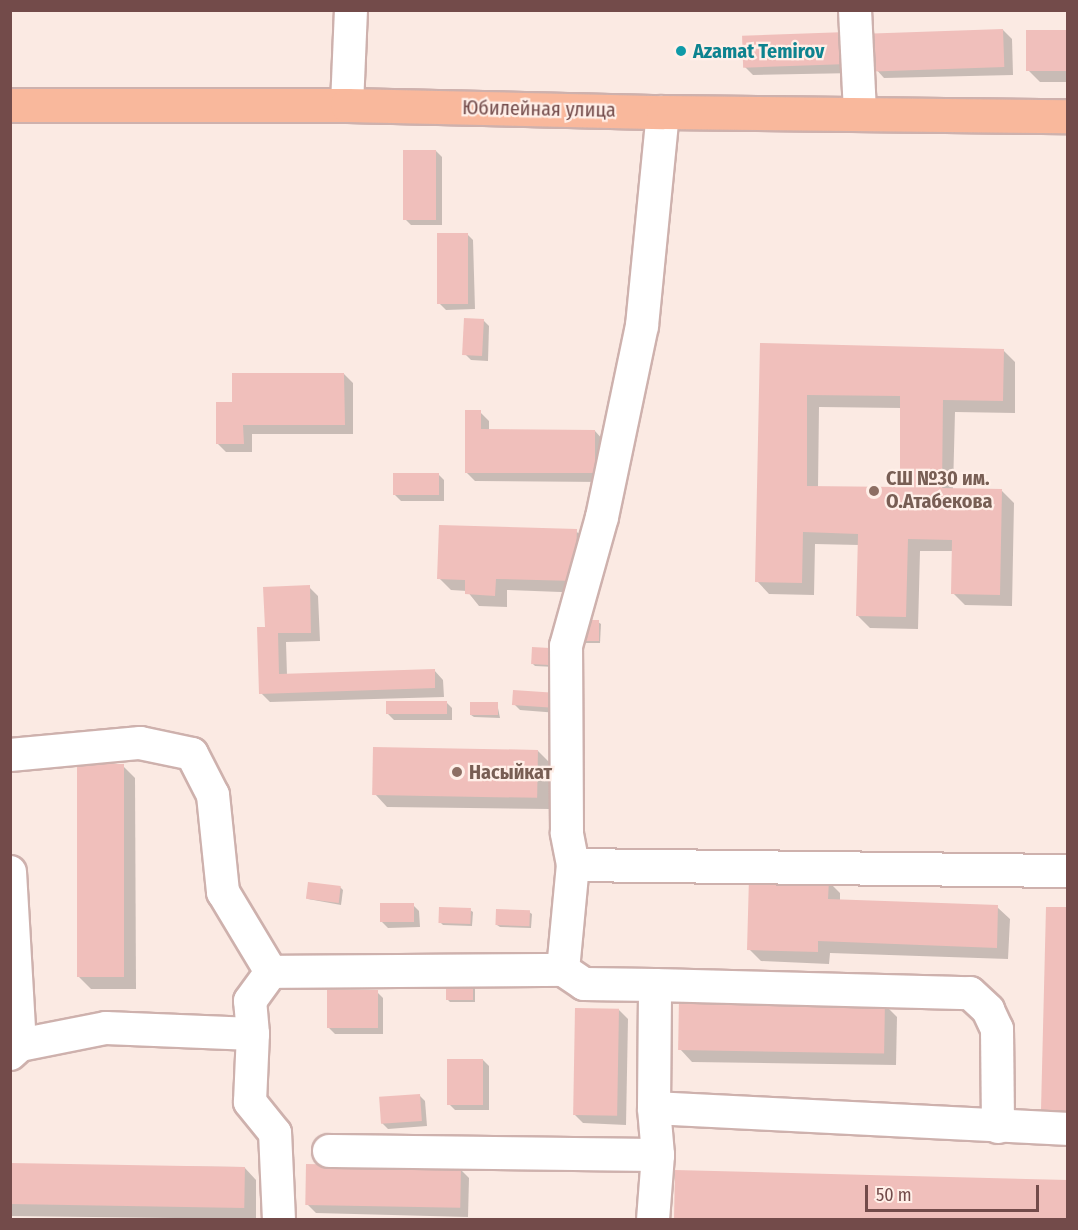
<!DOCTYPE html>
<meta charset="utf-8">
<style>
body{margin:0}
#map{position:relative;width:1078px;height:1230px;overflow:hidden;background:#fbeae3;font-family:"Fira Sans Condensed",sans-serif}
div>[style]{position:absolute}
.shadow>*{inset:0;background:#0003}
.building>*{inset:0;background:#f0bfbb;transform-origin:0 0}
.roads{filter:drop-shadow(2px 0 #ceb1ad) drop-shadow(-2px 0 #ceb1ad) drop-shadow(0 2px #ceb1ad) drop-shadow(0 -2px #ceb1ad)}
.minor>*{height:32px;margin:-16px;padding:0 16px;transform-origin:16px;border-radius:16px;background:#fff}
.major>*{height:33px;margin:-16.5px;padding:0 16.5px;transform-origin:16.5px;border-radius:16.5px;background:#f9b89c}
.dots>*{width:16px;height:16px;translate:-50% -50%;box-sizing:border-box;border:3px solid #ffefe8;border-radius:50%}
span{translate:-50% -50%;white-space:nowrap;text-align:center;line-height:1.15;-webkit-text-stroke:4.5px #ffefe8;paint-order:stroke}
.culture-label{font-size:20px;color:#0d838f;font-weight:700}
.left{translate:0 -50%;text-align:left}
.street-label{font-size:20px;color:#734b4a}
.education-label{font-size:20px;color:#785e54;font-weight:700}
.frame{position:absolute;inset:0;border:12px solid #734b4a;pointer-events:none}
.scale{position:absolute;left:865px;top:1185px;width:174px;height:27px;box-sizing:border-box;border:3px solid #734b4a;border-top:0;padding-left:8px;font-size:18px;line-height:21px;white-space:nowrap;color:#734b4a;-webkit-text-stroke:4px #ffefe8;paint-order:stroke}
</style>
<div id="map">
<div class="shadow">
<i style="clip-path:polygon(1003px 30px,1012px 39px,1013px 75px,884px 78px,875px 68px)"></i>
<i style="clip-path:polygon(1068px 32px,1068px 82px,1040px 82px,1028px 70px)"></i>
<i style="clip-path:polygon(846px 34px,856px 73px,753px 75px,744px 66px)"></i>
<i style="clip-path:polygon(436px 151px,442px 157px,442px 225px,411px 225px,405px 219px)"></i>
<i style="clip-path:polygon(467px 234px,473px 240px,475px 309px,446px 310px,440px 304px)"></i>
<i style="clip-path:polygon(483px 320px,489px 326px,488px 361px,471px 360px,465px 354px)"></i>
<i style="clip-path:polygon(evenodd,761px 345px,1003px 350px,1015px 362px,1015px 413px,955px 412px,953px 489px,1002px 491px,1014px 503px,1012px 606px,965px 605px,953px 593px,954px 551px,920px 551px,918px 629px,870px 628px,857px 615px,859px 545px,815px 544px,814px 595px,769px 594px,757px 581px,761px 345px,819px 407px,902px 408px,901px 488px,818px 488px,819px 407px)"></i>
<i style="clip-path:polygon(344px 374px,353px 383px,353px 434px,252px 434px,252px 452px,226px 452px,217px 443px,234px 403px)"></i>
<i style="clip-path:polygon(480px 412px,489px 421px,489px 431px,595px 431px,604px 441px,604px 482px,475px 481px,466px 472px)"></i>
<i style="clip-path:polygon(438px 474px,444px 480px,444px 501px,401px 501px,395px 495px)"></i>
<i style="clip-path:polygon(576px 531px,588px 543px,587px 593px,507px 590px,507px 607px,479px 606px,467px 591px,451px 590px,439px 578px)"></i>
<i style="clip-path:polygon(309px 587px,318px 596px,320px 641px,286px 642px,287px 675px,434px 670px,443px 680px,444px 697px,270px 702px,261px 693px,266px 629px)"></i>
<i style="clip-path:polygon(598px 622px,601px 624px,600px 643px,585px 643px,582px 640px)"></i>
<i style="clip-path:polygon(553px 650px,555px 667px,535px 666px,532px 663px)"></i>
<i style="clip-path:polygon(553px 694px,558px 713px,520px 710px,514px 704px)"></i>
<i style="clip-path:polygon(446px 702px,452px 708px,452px 720px,394px 720px,388px 714px)"></i>
<i style="clip-path:polygon(497px 703px,500px 718px,474px 717px,471px 715px)"></i>
<i style="clip-path:polygon(538px 751px,550px 763px,550px 809px,387px 807px,375px 794px)"></i>
<i style="clip-path:polygon(123px 766px,135px 778px,136px 989px,91px 989px,79px 977px)"></i>
<i style="clip-path:polygon(828px 881px,840px 893px,840px 901px,997px 907px,1010px 919px,1008px 959px,830px 953px,829px 964px,761px 961px,749px 949px)"></i>
<i style="clip-path:polygon(340px 887px,343px 890px,341px 905px,308px 899px)"></i>
<i style="clip-path:polygon(413px 905px,419px 911px,420px 927px,388px 928px,382px 922px)"></i>
<i style="clip-path:polygon(1068px 909px,1068px 1122px,1055px 1122px,1042px 1110px)"></i>
<i style="clip-path:polygon(470px 910px,473px 912px,472px 926px,443px 925px,440px 922px)"></i>
<i style="clip-path:polygon(529px 912px,532px 914px,531px 928px,500px 927px,497px 925px)"></i>
<i style="clip-path:polygon(475px 985px,475px 1002px,450px 1002px,447px 999px)"></i>
<i style="clip-path:polygon(377px 992px,383px 998px,383px 1034px,335px 1034px,329px 1028px)"></i>
<i style="clip-path:polygon(884px 1004px,897px 1017px,896px 1065px,692px 1062px,680px 1049px)"></i>
<i style="clip-path:polygon(619px 1010px,628px 1019px,626px 1125px,583px 1123px,574px 1114px)"></i>
<i style="clip-path:polygon(483px 1060px,489px 1066px,489px 1110px,455px 1110px,449px 1104px)"></i>
<i style="clip-path:polygon(419px 1095px,425px 1101px,427px 1126px,388px 1129px,382px 1123px)"></i>
<i style="clip-path:polygon(10px 1165px,244px 1167px,256px 1180px,256px 1219px,10px 1216px)"></i>
<i style="clip-path:polygon(460px 1169px,469px 1178px,468px 1217px,316px 1213px,307px 1204px)"></i>
</div>
<div class="building">
<i style="left:1003px;top:29px;width:38px;height:130px;rotate:88deg"></i>
<i style="left:1026px;top:30px;width:42px;height:41px"></i>
<i style="left:847px;top:32px;width:32px;height:105px;rotate:88deg"></i>
<i style="left:403px;top:150px;width:33px;height:70px"></i>
<i style="left:437px;top:233px;width:31px;height:71px"></i>
<i style="left:464px;top:318px;width:20px;height:37px;rotate:3deg"></i>
<i style="clip-path:polygon(evenodd,760px 343px,1004px 349px,1003px 401px,943px 400px,942px 488px,1002px 489px,1000px 595px,951px 594px,952px 540px,908px 539px,906px 617px,856px 616px,858px 534px,803px 532px,802px 583px,755px 582px,760px 343px,807px 395px,900px 396px,900px 487px,807px 486px,807px 395px)"></i>
<i style="clip-path:polygon(232px 373px,344px 373px,345px 425px,243px 425px,244px 444px,216px 444px,216px 402px,232px 402px)"></i>
<i style="clip-path:polygon(465px 410px,481px 410px,481px 429px,595px 430px,595px 473px,465px 473px)"></i>
<i style="left:393px;top:473px;width:46px;height:22px"></i>
<i style="clip-path:polygon(439px 525px,577px 529px,575px 581px,496px 579px,495px 596px,465px 594px,465px 580px,437px 579px)"></i>
<i style="clip-path:polygon(310px 585px,311px 633px,278px 633px,279px 674px,435px 669px,435px 688px,259px 694px,257px 627px,265px 627px,263px 587px)"></i>
<i style="left:581px;top:620px;width:18px;height:21px"></i>
<i style="left:532px;top:647px;width:22px;height:17px;rotate:3deg"></i>
<i style="left:513px;top:690px;width:41px;height:15px;rotate:4deg"></i>
<i style="left:447px;top:701px;width:13px;height:61px;rotate:90deg"></i>
<i style="left:470px;top:702px;width:28px;height:13px"></i>
<i style="left:373px;top:747px;width:165px;height:48px;rotate:1deg"></i>
<i style="left:77px;top:764px;width:47px;height:213px"></i>
<i style="clip-path:polygon(749px 877px,829px 880px,828px 899px,998px 905px,997px 948px,818px 941px,818px 952px,747px 950px)"></i>
<i style="left:308px;top:882px;width:33px;height:17px;rotate:7deg"></i>
<i style="left:414px;top:903px;width:19px;height:34px;rotate:90deg"></i>
<i style="left:439px;top:907px;width:32px;height:16px;rotate:2deg"></i>
<i style="clip-path:polygon(1046px 907px,1068px 907px,1068px 1111px,1041px 1110px)"></i>
<i style="left:496px;top:909px;width:34px;height:16px;rotate:2deg"></i>
<i style="left:446px;top:980px;width:27px;height:20px"></i>
<i style="left:378px;top:990px;width:38px;height:51px;rotate:90deg"></i>
<i style="left:679px;top:999px;width:206px;height:51px;rotate:1deg"></i>
<i style="left:575px;top:1008px;width:44px;height:107px;rotate:1deg"></i>
<i style="left:447px;top:1059px;width:36px;height:46px"></i>
<i style="left:420px;top:1094px;width:27px;height:41px;rotate:86deg"></i>
<i style="left:10px;top:1163px;width:235px;height:41px;rotate:1deg"></i>
<i style="left:306px;top:1164px;width:155px;height:41px;rotate:1deg"></i>
<i style="clip-path:polygon(675px 1170px,1068px 1180px,1068px 1220px,674px 1220px)"></i>
</div>
<div class="roads">
<div class="minor">
<i style="left:855px;top:10px;width:104px;rotate:87.2deg"></i>
<i style="left:347px;top:105px;width:95px;rotate:-87.6deg"></i>
<i style="left:10px;top:755px;width:131px;rotate:-5.3deg"></i>
<i style="left:140px;top:743px;width:53px;rotate:11.9deg"></i>
<i style="left:192px;top:754px;width:46px;rotate:62.9deg"></i>
<i style="left:213px;top:795px;width:98px;rotate:84.1deg"></i>
<i style="left:223px;top:892px;width:93px;rotate:59deg"></i>
<i style="left:573px;top:865px;width:495px;rotate:0.7deg"></i>
<i style="left:10px;top:872px;width:173px;rotate:86.7deg"></i>
<i style="left:655px;top:985px;width:315px;rotate:1.5deg"></i>
<i style="left:970px;top:993px;width:25px;rotate:43deg"></i>
<i style="left:988px;top:1010px;width:21px;rotate:65deg"></i>
<i style="left:997px;top:1029px;width:98px;rotate:89.4deg"></i>
<i style="left:10px;top:1054px;width:13px;rotate:-42deg"></i>
<i style="left:20px;top:1045px;width:88px;rotate:-11.2deg"></i>
<i style="left:106px;top:1028px;width:147px;rotate:2.3deg"></i>
<i style="left:654px;top:1108px;width:415px;rotate:2.9deg"></i>
<i style="left:329px;top:1151px;width:329px;rotate:0.7deg"></i>
<i style="left:279px;top:1220px;width:87px;rotate:-92.6deg"></i>
<i style="left:275px;top:1133px;width:40px;rotate:-129deg"></i>
<i style="left:250px;top:1102px;width:68px;rotate:-87.5deg"></i>
<i style="left:253px;top:1034px;width:33px;rotate:-95deg"></i>
<i style="left:250px;top:1001px;width:36px;rotate:-54deg"></i>
<i style="left:271px;top:972px;width:292px;rotate:-0.4deg"></i>
<i style="left:653px;top:1220px;width:65px;rotate:-85.6deg"></i>
<i style="left:658px;top:1155px;width:47px;rotate:-94.9deg"></i>
<i style="left:654px;top:1108px;width:123px;rotate:-89.5deg"></i>
<i style="left:655px;top:985px;width:71px;rotate:-179.2deg"></i>
<i style="left:584px;top:984px;width:25px;rotate:-146deg"></i>
<i style="left:563px;top:970px;width:105px;rotate:-84.6deg"></i>
<i style="left:573px;top:865px;width:33px;rotate:-101deg"></i>
<i style="left:567px;top:833px;width:187px;rotate:-90.3deg"></i>
<i style="left:566px;top:646px;width:134px;rotate:-74.4deg"></i>
<i style="left:602px;top:517px;width:195px;rotate:-78.2deg"></i>
<i style="left:642px;top:326px;width:215px;rotate:-84.4deg"></i>
</div>
<div class="major">
<i style="left:10px;top:105px;width:337px"></i>
<i style="left:347px;top:105px;width:316px;rotate:1.3deg"></i>
<i style="left:663px;top:112px;width:405px;rotate:0.6deg"></i>
</div>
</div>
<div class="dots">
<i style="left:681px;top:51px;background:#0f9aa8"></i>
<i style="left:874px;top:491px;background:#8d6e63"></i>
<i style="left:457px;top:772px;background:#8d6e63"></i>
</div>
<div class="culture-label">
<span class="left" style="left:693px;top:51px">Azamat Temirov</span>
</div>
<div class="street-label">
<span style="left:539px;top:109px;rotate:1deg">Юбилейная улица</span>
</div>
<div class="education-label">
<span class="left" style="left:886px;top:490px">СШ №30 им.<br>О.Атабекова</span>
<span class="left" style="left:469px;top:772px">Насыйкат</span>
</div>
<div class="frame"></div>
<div class="scale">50 m</div>
</div>
